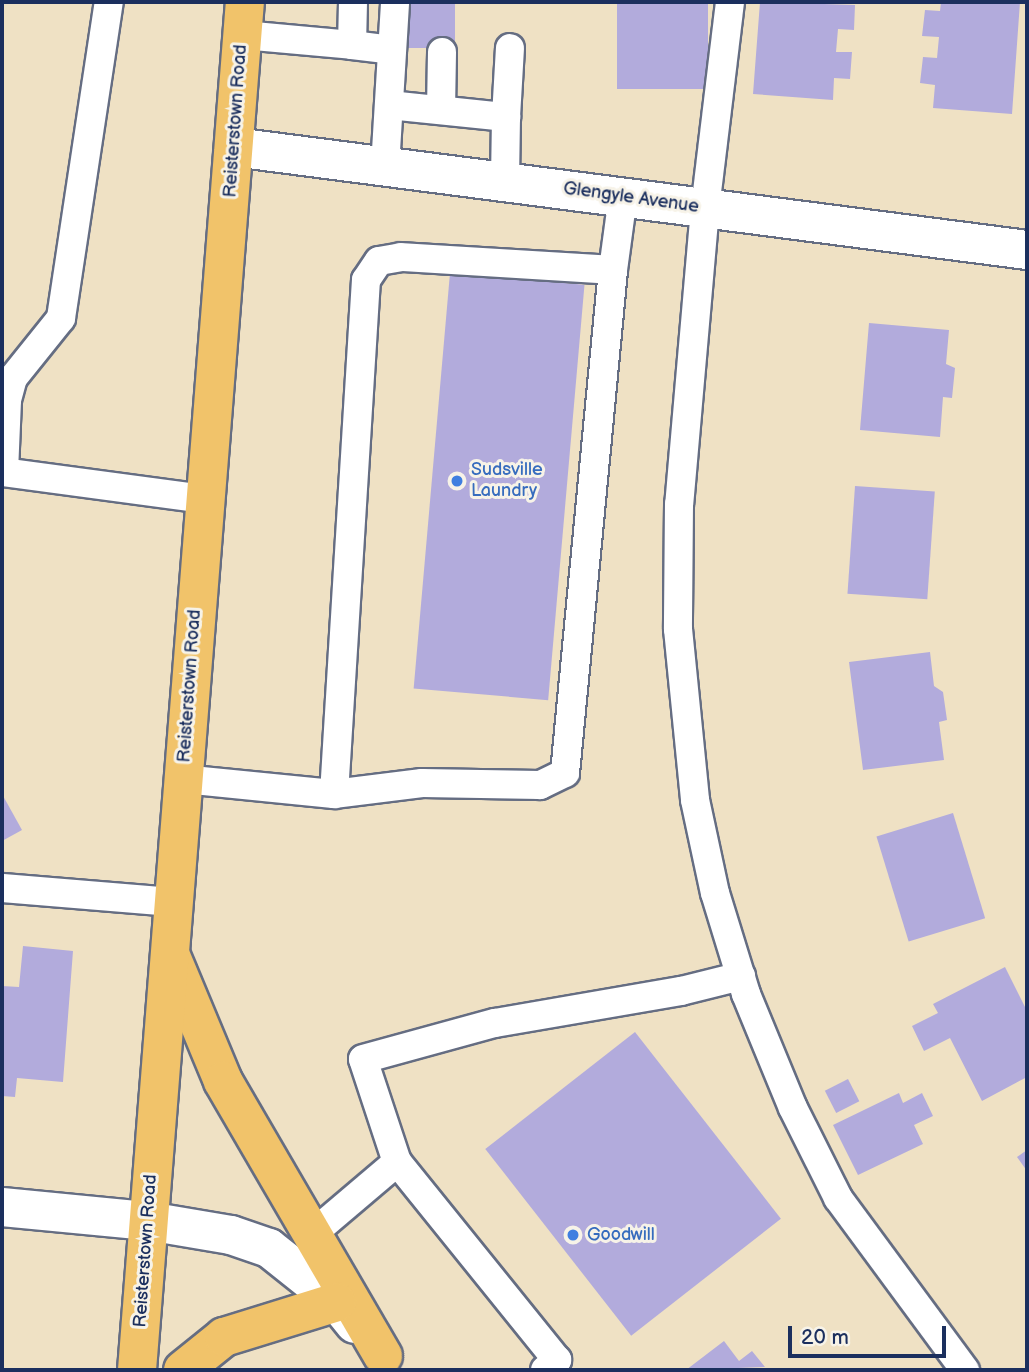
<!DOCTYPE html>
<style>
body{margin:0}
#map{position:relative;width:1029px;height:1372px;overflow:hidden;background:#efe1c4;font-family:"Balsamiq Sans",sans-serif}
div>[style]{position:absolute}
.building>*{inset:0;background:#b2abdc;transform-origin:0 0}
.roads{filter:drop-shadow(2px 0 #656d82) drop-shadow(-2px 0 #656d82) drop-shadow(0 2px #656d82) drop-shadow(0 -2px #656d82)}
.service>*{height:28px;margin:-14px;padding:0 14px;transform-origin:14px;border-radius:14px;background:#fff}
.minor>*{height:38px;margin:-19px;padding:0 19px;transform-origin:19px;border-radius:19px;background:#fff}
.tertiary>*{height:38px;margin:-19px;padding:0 19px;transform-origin:19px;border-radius:19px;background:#fff}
.primary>*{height:38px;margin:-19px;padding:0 19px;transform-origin:19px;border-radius:19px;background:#f1c36a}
.dots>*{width:19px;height:19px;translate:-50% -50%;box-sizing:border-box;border:4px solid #f7f3e8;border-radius:50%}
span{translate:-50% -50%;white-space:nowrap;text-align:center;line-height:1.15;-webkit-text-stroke:6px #f7f3e8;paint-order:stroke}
.street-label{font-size:18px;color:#1b2f5e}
.shop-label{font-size:18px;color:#366cbe}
.left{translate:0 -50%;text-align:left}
.frame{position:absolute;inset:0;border:4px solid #1b2f5e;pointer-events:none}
.scale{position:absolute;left:788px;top:1326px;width:158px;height:32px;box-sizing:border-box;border:4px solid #1b2f5e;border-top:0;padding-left:9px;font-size:21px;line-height:24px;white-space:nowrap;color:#1b2f5e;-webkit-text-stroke:5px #f7f3e8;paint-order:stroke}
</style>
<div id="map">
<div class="building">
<i style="left:399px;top:2px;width:56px;height:46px"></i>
<i style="left:617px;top:2px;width:91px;height:87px"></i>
<i style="clip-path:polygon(760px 2px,855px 5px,854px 30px,838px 29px,836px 52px,852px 52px,850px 79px,834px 78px,833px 100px,753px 94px)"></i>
<i style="clip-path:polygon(941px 2px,1020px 2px,1012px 114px,933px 108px,935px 85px,920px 83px,923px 57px,937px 58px,939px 37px,922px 36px,925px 10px,940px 11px)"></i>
<i style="left:450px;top:273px;width:135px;height:417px;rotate:5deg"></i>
<i style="clip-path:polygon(869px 323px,949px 330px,946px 364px,955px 368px,952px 398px,943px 397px,940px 437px,860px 430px)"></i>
<i style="left:855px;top:486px;width:80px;height:108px;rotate:4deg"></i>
<i style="clip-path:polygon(930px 652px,934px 686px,943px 692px,947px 720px,939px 722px,944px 760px,863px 770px,849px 662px)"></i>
<i style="clip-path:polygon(2px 794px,22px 830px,2px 841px)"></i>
<i style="left:953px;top:813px;width:110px;height:80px;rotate:73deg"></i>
<i style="clip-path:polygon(23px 946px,73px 951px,63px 1082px,17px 1078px,15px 1097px,2px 1096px,2px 986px,19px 987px)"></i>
<i style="clip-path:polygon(1005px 967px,1027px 1011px,1027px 1077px,982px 1101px,950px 1038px,924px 1051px,912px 1026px,938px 1013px,933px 1004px)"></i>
<i style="left:635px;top:1032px;width:237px;height:190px;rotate:52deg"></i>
<i style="left:848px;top:1079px;width:25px;height:26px;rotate:63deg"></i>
<i style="clip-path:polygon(899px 1093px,903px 1103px,922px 1093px,933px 1116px,914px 1125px,923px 1144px,858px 1175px,833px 1125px)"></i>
<i style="clip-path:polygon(1027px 1150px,1027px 1171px,1017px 1157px)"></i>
<i style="clip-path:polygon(724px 1341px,739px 1361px,752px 1351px,765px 1367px,686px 1370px)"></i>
</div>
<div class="roads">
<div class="service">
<i style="left:353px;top:2px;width:43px;rotate:91.3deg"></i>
<i style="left:352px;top:45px;width:40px;rotate:7.1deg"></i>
<i style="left:730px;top:2px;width:209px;rotate:96.9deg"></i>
<i style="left:705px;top:209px;width:296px;rotate:95deg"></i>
<i style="left:679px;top:504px;width:125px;rotate:90.5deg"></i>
<i style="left:678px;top:629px;width:172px;rotate:84.3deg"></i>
<i style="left:695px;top:800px;width:95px;rotate:77.9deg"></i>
<i style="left:715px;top:893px;width:106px;rotate:72.9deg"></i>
<i style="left:746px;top:994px;width:123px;rotate:67.6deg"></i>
<i style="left:793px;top:1108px;width:101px;rotate:63.4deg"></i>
<i style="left:838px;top:1198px;width:214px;rotate:53.6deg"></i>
<i style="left:243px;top:35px;width:109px;rotate:5.2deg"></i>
<i style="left:389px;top:105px;width:118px;rotate:5.9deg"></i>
<i style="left:506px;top:117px;width:65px;rotate:90.9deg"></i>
<i style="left:441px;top:110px;width:58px;rotate:-89deg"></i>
<i style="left:506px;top:117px;width:69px;rotate:-86.7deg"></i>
<i style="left:385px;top:167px;width:165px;rotate:-86.5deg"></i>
<i style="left:613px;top:270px;width:75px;rotate:-82.3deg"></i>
<i style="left:2px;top:472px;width:204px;rotate:7.6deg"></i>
<i style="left:4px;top:472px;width:72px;rotate:-87.6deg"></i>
<i style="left:7px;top:400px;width:23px;rotate:-75deg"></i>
<i style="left:13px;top:378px;width:77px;rotate:-51.3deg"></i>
<i style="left:61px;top:318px;width:320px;rotate:-81.4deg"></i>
<i style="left:183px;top:779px;width:152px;rotate:5.7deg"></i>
<i style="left:334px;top:794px;width:515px;rotate:-86.44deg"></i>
<i style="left:366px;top:280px;width:23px;rotate:-56deg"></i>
<i style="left:379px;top:261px;width:22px;rotate:-10deg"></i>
<i style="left:401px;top:257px;width:212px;rotate:3.5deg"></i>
<i style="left:613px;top:270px;width:505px;rotate:95.45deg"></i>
<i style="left:565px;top:773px;width:28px;rotate:154deg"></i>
<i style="left:540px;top:785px;width:118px;rotate:-179deg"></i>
<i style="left:422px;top:783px;width:89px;rotate:172.9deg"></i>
<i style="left:2px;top:888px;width:172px;rotate:4.7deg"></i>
<i style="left:311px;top:1235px;width:113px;rotate:-40.3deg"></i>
<i style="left:545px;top:1370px;width:16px;rotate:-40deg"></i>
<i style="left:557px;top:1360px;width:255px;rotate:-128.9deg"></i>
<i style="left:397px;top:1162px;width:108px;rotate:-108.3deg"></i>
<i style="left:363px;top:1059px;width:137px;rotate:-15.3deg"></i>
<i style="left:495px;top:1023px;width:189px;rotate:-9.8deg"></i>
<i style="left:681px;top:991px;width:62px;rotate:-14deg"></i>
</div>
<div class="minor">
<i style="left:234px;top:147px;width:800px;rotate:7.4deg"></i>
<i style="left:2px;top:1207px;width:147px;rotate:5.5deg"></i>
</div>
<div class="tertiary">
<i style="left:148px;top:1221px;width:84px;rotate:9.6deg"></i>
<i style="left:231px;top:1235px;width:40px;rotate:18.9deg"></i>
<i style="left:269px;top:1248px;width:87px;rotate:38.5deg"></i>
<i style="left:337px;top:1302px;width:28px;rotate:51deg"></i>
</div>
<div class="primary">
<i style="left:171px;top:956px;width:135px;rotate:67.4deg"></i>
<i style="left:223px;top:1081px;width:318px;rotate:59.8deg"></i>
<i style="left:137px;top:1370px;width:1372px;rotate:-85.49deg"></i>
<i style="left:183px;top:1370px;width:53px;rotate:-38.8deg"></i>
<i style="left:224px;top:1337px;width:118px;rotate:-17.2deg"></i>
</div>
</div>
<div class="dots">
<i style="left:457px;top:481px;background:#3f7fe0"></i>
<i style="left:573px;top:1235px;background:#3f7fe0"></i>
</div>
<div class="street-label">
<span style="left:236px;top:121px;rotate:-86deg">Reisterstown Road</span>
<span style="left:631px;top:198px;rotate:8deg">Glengyle Avenue</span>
<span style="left:190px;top:686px;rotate:-86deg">Reisterstown Road</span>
<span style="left:146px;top:1251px;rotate:-86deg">Reisterstown Road</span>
</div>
<div class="shop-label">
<span class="left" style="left:471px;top:481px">Sudsville<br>Laundry</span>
<span class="left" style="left:587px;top:1235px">Goodwill</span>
</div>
<div class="frame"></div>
<div class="scale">20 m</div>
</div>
